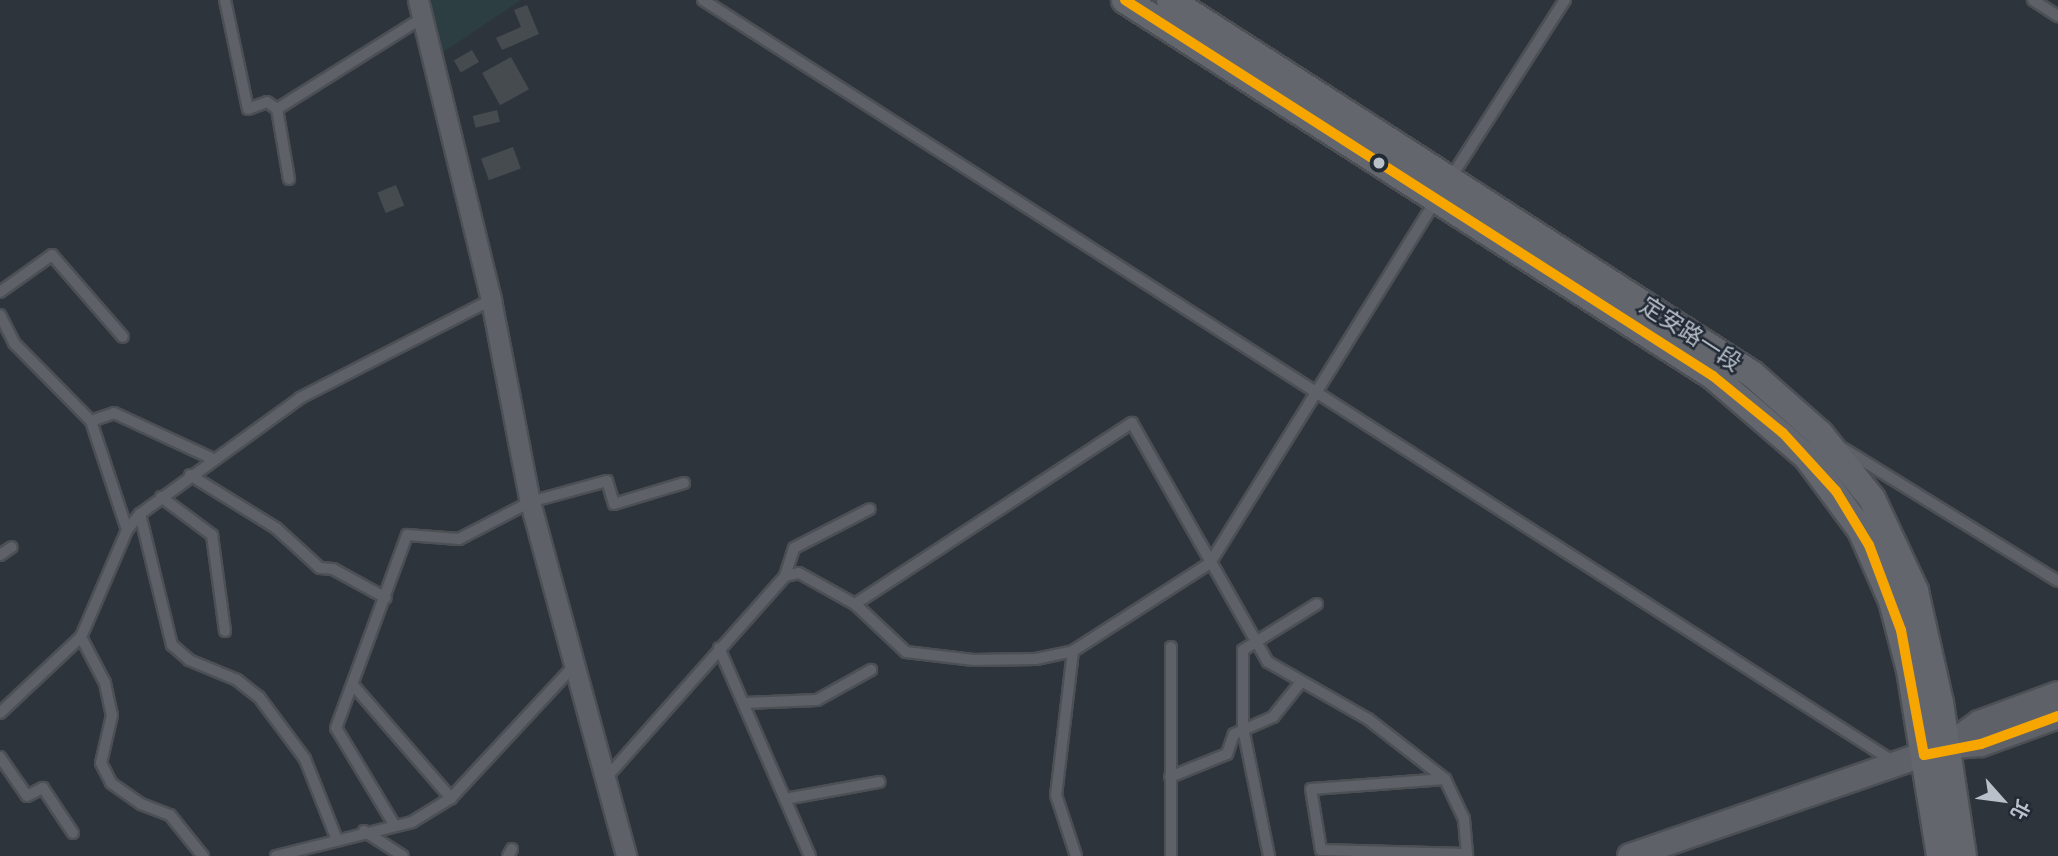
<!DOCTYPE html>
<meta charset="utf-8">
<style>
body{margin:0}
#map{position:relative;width:2058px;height:856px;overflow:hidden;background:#2e343b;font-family:"DejaVu Sans","Noto Sans TC",sans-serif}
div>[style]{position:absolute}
.green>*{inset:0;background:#2c3e41}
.building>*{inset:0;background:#464b50;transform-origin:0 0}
.roads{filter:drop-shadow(2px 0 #4c5055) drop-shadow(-2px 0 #4c5055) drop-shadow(0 2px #4c5055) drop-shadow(0 -2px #4c5055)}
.service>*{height:10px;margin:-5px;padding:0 5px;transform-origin:5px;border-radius:5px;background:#5e6268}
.minor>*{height:19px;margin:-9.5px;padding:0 9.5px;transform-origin:9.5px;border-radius:9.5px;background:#5e6268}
.tertiary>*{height:24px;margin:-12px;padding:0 12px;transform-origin:12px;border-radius:12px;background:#5e6268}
.secondary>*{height:26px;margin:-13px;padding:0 13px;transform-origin:13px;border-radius:13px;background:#63666d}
.bus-1>*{height:10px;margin:-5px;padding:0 5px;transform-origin:5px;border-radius:5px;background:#f7a600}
.dots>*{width:19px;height:19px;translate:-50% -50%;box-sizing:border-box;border:4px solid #212a35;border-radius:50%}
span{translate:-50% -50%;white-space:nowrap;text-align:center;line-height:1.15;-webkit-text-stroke:5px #212a35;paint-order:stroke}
.street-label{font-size:23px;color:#bac0ca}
.north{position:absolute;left:1967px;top:765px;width:70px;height:70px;-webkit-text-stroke:5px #212a35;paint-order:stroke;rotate:118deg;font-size:19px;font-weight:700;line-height:28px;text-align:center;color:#bac0ca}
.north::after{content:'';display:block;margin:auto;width:24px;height:32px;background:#bac0ca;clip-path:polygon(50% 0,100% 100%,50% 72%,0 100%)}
</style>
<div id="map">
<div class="green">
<i style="clip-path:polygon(432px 0,521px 0,442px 53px,427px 4px)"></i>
</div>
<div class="building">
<i style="clip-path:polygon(527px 5px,539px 34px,502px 50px,496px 38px,521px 27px,514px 10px)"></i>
<i style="left:472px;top:50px;width:14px;height:21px;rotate:60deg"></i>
<i style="left:511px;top:57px;width:37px;height:33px;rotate:61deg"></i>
<i style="left:497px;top:110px;width:12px;height:25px;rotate:76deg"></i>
<i style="left:513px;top:147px;width:23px;height:34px;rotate:70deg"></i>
<i style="left:396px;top:185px;width:22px;height:20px;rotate:68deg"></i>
</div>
<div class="roads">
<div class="service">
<i style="left:225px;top:0;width:111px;rotate:78.1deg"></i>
<i style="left:248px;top:109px;width:20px;rotate:-20deg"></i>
<i style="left:267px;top:102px;width:12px;rotate:35deg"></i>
<i style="left:277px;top:109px;width:171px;rotate:-32.1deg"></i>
<i style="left:703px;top:0;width:1414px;rotate:32.61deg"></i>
<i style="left:2033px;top:0;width:30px;rotate:33deg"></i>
<i style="left:277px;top:109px;width:71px;rotate:80.3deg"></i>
<i style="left:1450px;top:179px;width:213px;rotate:-57.3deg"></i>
<i style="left:0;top:292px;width:64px;rotate:-35.4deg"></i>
<i style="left:52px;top:255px;width:108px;rotate:49.1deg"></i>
<i style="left:0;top:315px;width:31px;rotate:63deg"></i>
<i style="left:14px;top:343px;width:110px;rotate:45.4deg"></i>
<i style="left:91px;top:421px;width:115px;rotate:71.7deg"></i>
<i style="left:91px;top:421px;width:24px;rotate:-19deg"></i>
<i style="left:114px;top:413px;width:109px;rotate:24.9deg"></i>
<i style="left:1844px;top:449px;width:251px;rotate:31.7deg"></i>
<i style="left:190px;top:475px;width:101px;rotate:31.6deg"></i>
<i style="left:276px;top:528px;width:59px;rotate:42.3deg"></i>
<i style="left:320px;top:568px;width:13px;rotate:4deg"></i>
<i style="left:333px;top:569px;width:60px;rotate:28.7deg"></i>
<i style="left:161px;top:497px;width:64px;rotate:36.7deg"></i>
<i style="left:212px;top:535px;width:97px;rotate:82.3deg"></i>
<i style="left:140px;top:514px;width:135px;rotate:76.3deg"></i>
<i style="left:172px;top:645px;width:23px;rotate:41deg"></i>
<i style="left:189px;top:660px;width:52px;rotate:22.6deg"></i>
<i style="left:237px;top:680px;width:28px;rotate:38deg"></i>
<i style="left:259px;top:697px;width:77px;rotate:53.4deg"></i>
<i style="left:305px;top:759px;width:87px;rotate:68.4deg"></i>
<i style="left:0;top:555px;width:14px;rotate:-34deg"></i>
<i style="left:785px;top:576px;width:29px;rotate:-72deg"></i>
<i style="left:794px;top:548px;width:85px;rotate:-27.2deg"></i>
<i style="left:855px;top:604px;width:331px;rotate:-33.2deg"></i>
<i style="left:1132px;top:423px;width:275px;rotate:60.4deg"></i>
<i style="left:1268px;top:662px;width:115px;rotate:29.7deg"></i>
<i style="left:1368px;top:719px;width:98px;rotate:37.9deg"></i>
<i style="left:1445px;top:779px;width:44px;rotate:64.6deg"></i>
<i style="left:1464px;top:819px;width:37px;rotate:85deg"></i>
<i style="left:81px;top:637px;width:52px;rotate:62.4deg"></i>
<i style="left:105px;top:683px;width:33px;rotate:78deg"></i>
<i style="left:112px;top:715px;width:49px;rotate:102.9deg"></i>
<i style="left:101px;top:763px;width:22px;rotate:63deg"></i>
<i style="left:111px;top:783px;width:37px;rotate:35deg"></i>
<i style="left:141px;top:804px;width:31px;rotate:21deg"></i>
<i style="left:170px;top:815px;width:53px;rotate:51.2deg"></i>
<i style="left:719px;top:648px;width:227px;rotate:66.4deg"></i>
<i style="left:1073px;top:651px;width:145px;rotate:96.7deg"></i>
<i style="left:1056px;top:795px;width:64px;rotate:71.8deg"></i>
<i style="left:353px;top:685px;width:150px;rotate:49.1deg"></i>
<i style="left:745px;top:703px;width:72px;rotate:-2.4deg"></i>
<i style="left:817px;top:700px;width:62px;rotate:-29.1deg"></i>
<i style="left:0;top:713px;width:111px;rotate:-43.2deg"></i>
<i style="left:81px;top:637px;width:116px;rotate:-66.7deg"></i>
<i style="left:127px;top:530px;width:21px;rotate:-51deg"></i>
<i style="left:140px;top:514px;width:198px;rotate:-35.9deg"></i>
<i style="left:300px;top:398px;width:215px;rotate:-27.2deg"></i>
<i style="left:0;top:757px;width:47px;rotate:55.3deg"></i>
<i style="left:27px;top:796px;width:18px;rotate:-27deg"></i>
<i style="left:43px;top:788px;width:54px;rotate:56.3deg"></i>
<i style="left:1170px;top:777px;width:61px;rotate:-22deg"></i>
<i style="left:1227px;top:754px;width:21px;rotate:-71deg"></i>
<i style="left:1234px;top:734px;width:43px;rotate:-23.6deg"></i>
<i style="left:1273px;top:717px;width:45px;rotate:-51.3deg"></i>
<i style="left:605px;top:779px;width:271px;rotate:-48.4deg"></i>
<i style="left:785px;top:576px;width:14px;rotate:-12deg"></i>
<i style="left:799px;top:573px;width:64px;rotate:29deg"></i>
<i style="left:855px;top:604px;width:70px;rotate:43.3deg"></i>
<i style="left:906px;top:652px;width:68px;rotate:6.7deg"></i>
<i style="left:974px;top:660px;width:62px;rotate:-0.9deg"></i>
<i style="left:1036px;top:659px;width:38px;rotate:-12deg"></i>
<i style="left:1073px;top:651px;width:163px;rotate:-32.7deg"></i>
<i style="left:1210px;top:563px;width:428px;rotate:-58.1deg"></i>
<i style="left:1445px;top:779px;width:134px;rotate:175.7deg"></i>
<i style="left:1311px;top:789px;width:62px;rotate:80.7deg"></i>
<i style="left:1321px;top:850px;width:146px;rotate:1.6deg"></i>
<i style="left:785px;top:799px;width:96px;rotate:-10.3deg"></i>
<i style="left:395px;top:826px;width:114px;rotate:-121deg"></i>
<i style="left:336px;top:728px;width:206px;rotate:-69.8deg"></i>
<i style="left:407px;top:535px;width:52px;rotate:4.4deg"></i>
<i style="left:459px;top:539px;width:80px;rotate:-27.5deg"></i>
<i style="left:530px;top:502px;width:80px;rotate:-15.3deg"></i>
<i style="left:607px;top:481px;width:24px;rotate:73deg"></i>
<i style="left:614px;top:504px;width:73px;rotate:-16.7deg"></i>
<i style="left:364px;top:831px;width:46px;rotate:32.7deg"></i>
<i style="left:276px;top:856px;width:140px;rotate:-14deg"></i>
<i style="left:412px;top:822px;width:46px;rotate:-31.6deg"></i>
<i style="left:451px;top:798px;width:178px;rotate:-47.1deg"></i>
<i style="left:508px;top:856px;width:8px;rotate:-60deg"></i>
<i style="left:1171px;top:856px;width:209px;rotate:-90deg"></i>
<i style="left:1269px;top:856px;width:131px;rotate:-101.5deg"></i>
<i style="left:1243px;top:728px;width:78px;rotate:-90deg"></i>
<i style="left:1243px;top:650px;width:87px;rotate:-31.9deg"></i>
</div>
<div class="minor">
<i style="left:418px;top:0;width:309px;rotate:76.3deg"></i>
<i style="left:491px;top:300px;width:206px;rotate:79.1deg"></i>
<i style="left:530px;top:502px;width:367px;rotate:74.8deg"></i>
</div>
<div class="tertiary">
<i style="left:1946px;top:747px;width:41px;rotate:-36deg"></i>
<i style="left:1979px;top:723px;width:84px;rotate:-20.2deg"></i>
<i style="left:1630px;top:856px;width:333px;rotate:-19.1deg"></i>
<i style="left:1945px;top:747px;width:36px;rotate:-5deg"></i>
<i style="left:1981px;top:744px;width:82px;rotate:-20deg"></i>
</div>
<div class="secondary">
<i style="left:1125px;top:0;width:698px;rotate:32.6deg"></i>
<i style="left:1713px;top:376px;width:124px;rotate:40.8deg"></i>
<i style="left:1807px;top:457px;width:91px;rotate:53.5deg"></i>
<i style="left:1861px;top:530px;width:77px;rotate:66.4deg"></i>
<i style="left:1892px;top:601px;width:71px;rotate:75.4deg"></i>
<i style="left:1910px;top:670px;width:188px;rotate:80.8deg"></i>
<i style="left:1170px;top:0;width:692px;rotate:32.73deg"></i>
<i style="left:1752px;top:374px;width:91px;rotate:41.4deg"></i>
<i style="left:1820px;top:434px;width:83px;rotate:51.3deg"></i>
<i style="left:1872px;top:499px;width:102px;rotate:64.9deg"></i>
<i style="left:1915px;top:591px;width:115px;rotate:77.4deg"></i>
<i style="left:1940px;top:703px;width:155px;rotate:81.5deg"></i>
</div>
</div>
<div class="bus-1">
<i style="left:1125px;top:0;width:698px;rotate:32.6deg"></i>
<i style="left:1713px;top:376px;width:90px;rotate:39.2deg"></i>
<i style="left:1783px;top:433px;width:79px;rotate:47.6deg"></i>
<i style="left:1836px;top:491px;width:63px;rotate:58.6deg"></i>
<i style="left:1869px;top:545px;width:91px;rotate:69.4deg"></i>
<i style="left:1901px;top:630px;width:127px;rotate:79.6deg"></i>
<i style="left:1924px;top:755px;width:58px;rotate:-10.9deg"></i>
<i style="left:1981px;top:744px;width:82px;rotate:-20deg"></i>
</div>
<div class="dots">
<i style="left:1379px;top:163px;background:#bac0ca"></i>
</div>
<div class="street-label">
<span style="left:1691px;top:334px;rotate:33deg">定安路一段</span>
</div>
<div class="north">北</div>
</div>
